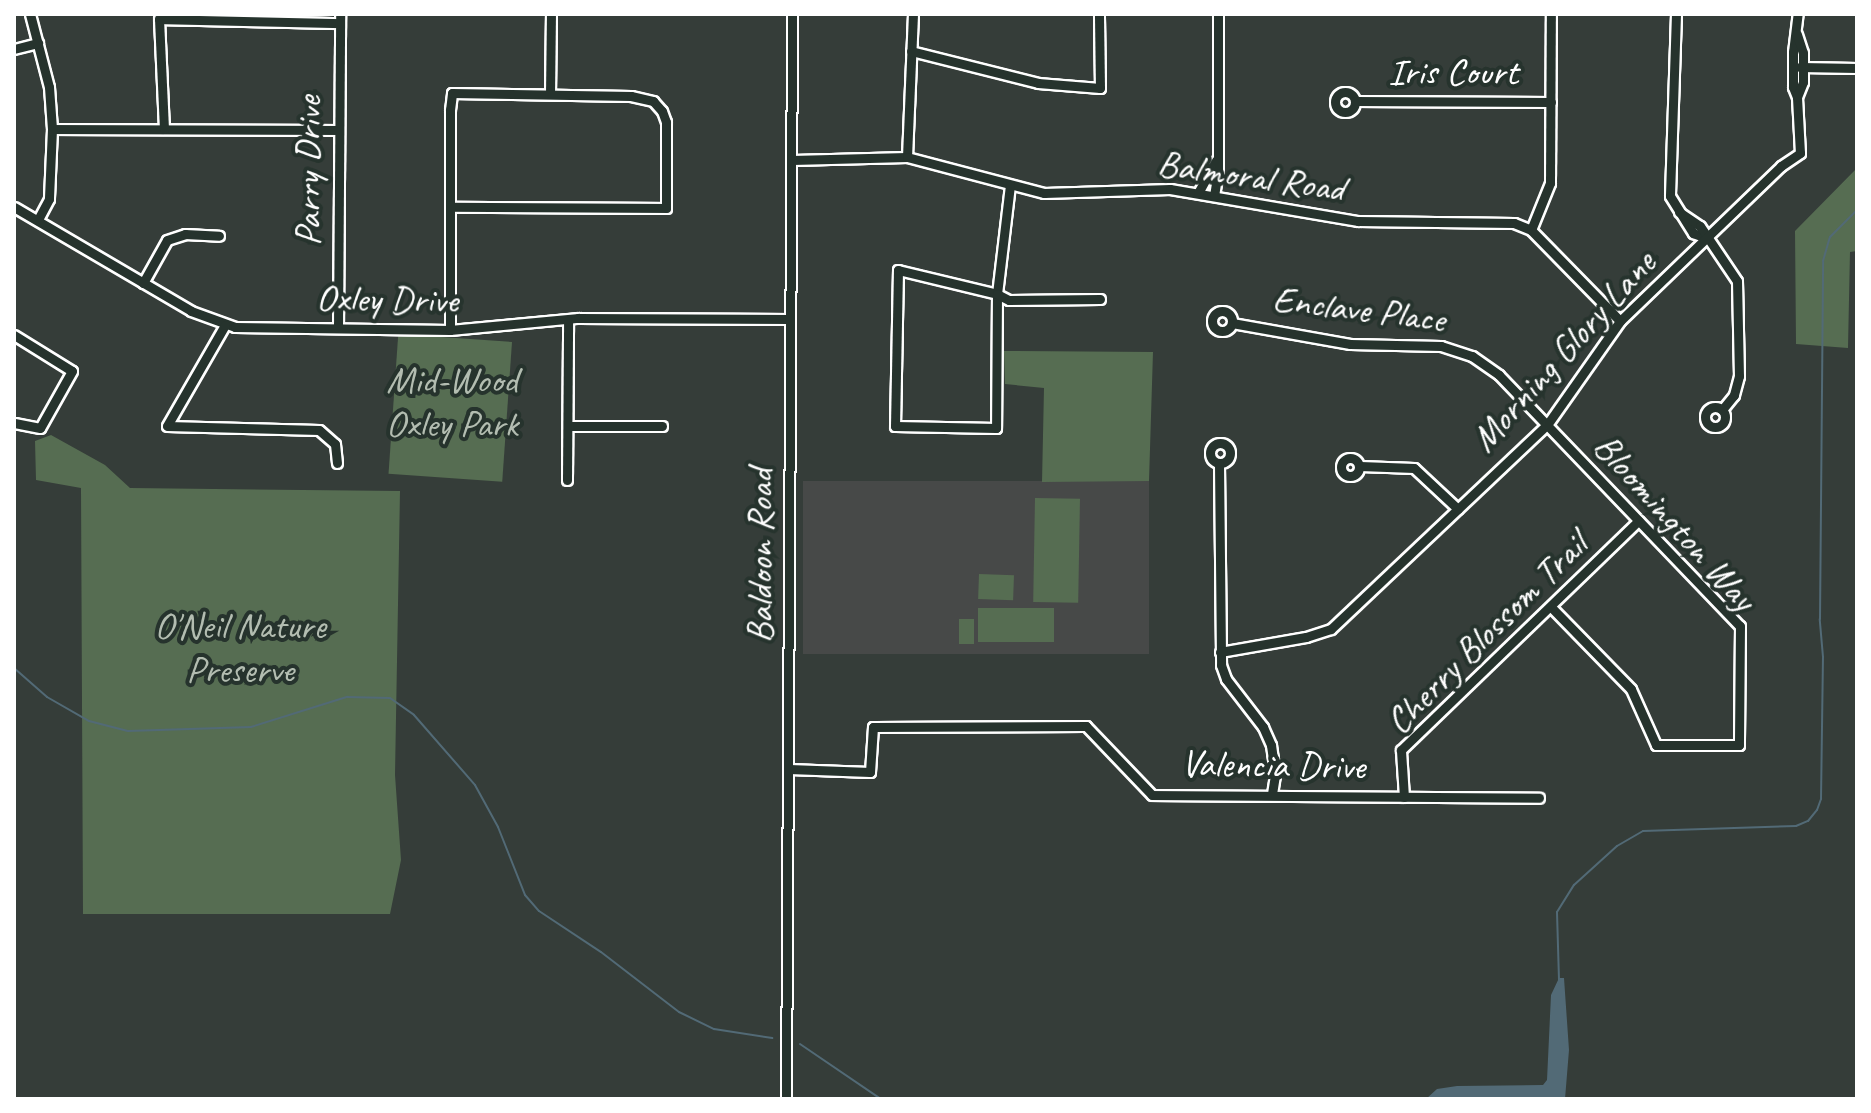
<!DOCTYPE html>
<style>
body{margin:0}
#map{position:relative;width:1871px;height:1113px;overflow:hidden;background:#353d39;font-family:Caveat,sans-serif}
div>[style]{position:absolute}
.built>*{inset:0;background:#474948;transform-origin:0 0}
.green>*{inset:0;background:#566d52;transform-origin:0 0}
.water>*{inset:0;background:#526a76}
.stream>*{height:2px;margin:-1px;padding:0 1px;transform-origin:1px;border-radius:1px;background:#526a76}
.roads{filter:drop-shadow(2px 0 #fff) drop-shadow(-2px 0 #fff) drop-shadow(0 2px #fff) drop-shadow(0 -2px #fff)}
.minor>*{height:9px;margin:-4.5px;padding:0 4.5px;transform-origin:4.5px;border-radius:4.5px;background:#26332d}
.minor>.ring{margin:-4.5px;padding:0;box-sizing:content-box;background:none;border:9px solid #26332d;border-radius:50%}
span{translate:-50% -50%;white-space:nowrap;text-align:center;line-height:1.15;-webkit-text-stroke:8px #26332d;paint-order:stroke}
.street-label{font-size:38px;color:#fff}
.park-label{font-size:38px;color:#b3bdb1}
.frame{position:absolute;inset:0;border:16px solid #fff;pointer-events:none}
</style>
<div id="map">
<div class="built">
<i style="left:803px;top:481px;width:346px;height:173px"></i>
</div>
<div class="green">
<i style="clip-path:polygon(1857px 168px,1857px 251px,1850px 252px,1848px 348px,1796px 344px,1795px 231px)"></i>
<i style="left:512px;top:342px;width:140px;height:114px;rotate:94deg"></i>
<i style="clip-path:polygon(1004px 351px,1153px 352px,1149px 481px,1042px 482px,1044px 388px,1005px 384px)"></i>
<i style="clip-path:polygon(51px 435px,105px 465px,130px 488px,400px 491px,395px 775px,401px 860px,390px 914px,83px 914px,81px 488px,36px 480px,35px 441px)"></i>
<i style="left:1035px;top:498px;width:45px;height:104px;rotate:1deg"></i>
<i style="left:979px;top:574px;width:35px;height:25px;rotate:2deg"></i>
<i style="left:978px;top:608px;width:76px;height:34px"></i>
<i style="left:959px;top:619px;width:15px;height:25px"></i>
</div>
<div class="water">
<i style="clip-path:polygon(1559px 978px,1564px 978px,1569px 1050px,1565px 1099px,1426px 1099px,1437px 1089px,1457px 1086px,1543px 1085px,1547px 1080px,1551px 995px)"></i>
</div>
<div class="stream">
<i style="left:14px;top:668px;width:44px;rotate:41.3deg"></i>
<i style="left:47px;top:697px;width:48px;rotate:29.7deg"></i>
<i style="left:89px;top:721px;width:40px;rotate:14.4deg"></i>
<i style="left:128px;top:731px;width:123px;rotate:-1.9deg"></i>
<i style="left:251px;top:727px;width:101px;rotate:-17.4deg"></i>
<i style="left:347px;top:697px;width:43px;rotate:1.3deg"></i>
<i style="left:390px;top:698px;width:29px;rotate:35deg"></i>
<i style="left:414px;top:715px;width:93px;rotate:48.9deg"></i>
<i style="left:475px;top:785px;width:48px;rotate:61.3deg"></i>
<i style="left:498px;top:827px;width:73px;rotate:68.3deg"></i>
<i style="left:525px;top:895px;width:21px;rotate:49deg"></i>
<i style="left:539px;top:911px;width:74px;rotate:33.5deg"></i>
<i style="left:601px;top:952px;width:98px;rotate:37.6deg"></i>
<i style="left:679px;top:1012px;width:39px;rotate:26deg"></i>
<i style="left:714px;top:1029px;width:59px;rotate:8.8deg"></i>
<i style="left:1559px;top:980px;width:68px;rotate:-91.7deg"></i>
<i style="left:1557px;top:912px;width:32px;rotate:-58deg"></i>
<i style="left:1574px;top:885px;width:58px;rotate:-42.2deg"></i>
<i style="left:1617px;top:846px;width:30px;rotate:-30deg"></i>
<i style="left:1643px;top:831px;width:153px;rotate:-1.9deg"></i>
<i style="left:1796px;top:826px;width:13px;rotate:-23deg"></i>
<i style="left:1808px;top:821px;width:14px;rotate:-51deg"></i>
<i style="left:1817px;top:810px;width:12px;rotate:-70deg"></i>
<i style="left:1821px;top:799px;width:142px;rotate:-89.2deg"></i>
<i style="left:1823px;top:657px;width:38px;rotate:-95deg"></i>
<i style="left:1820px;top:619px;width:358px;rotate:-89.5deg"></i>
<i style="left:1823px;top:261px;width:25px;rotate:-74deg"></i>
<i style="left:1830px;top:237px;width:38px;rotate:-45deg"></i>
<i style="left:800px;top:1044px;width:98px;rotate:34.2deg"></i>
</div>
<div class="roads">
<div class="minor">
<i style="left:30px;top:14px;width:75px;rotate:75.4deg"></i>
<i style="left:49px;top:87px;width:42px;rotate:85.9deg"></i>
<i style="left:52px;top:129px;width:70px;rotate:92.5deg"></i>
<i style="left:49px;top:199px;width:24px;rotate:118deg"></i>
<i style="left:1676px;top:14px;width:182px;rotate:91.9deg"></i>
<i style="left:1670px;top:196px;width:44px;rotate:58.1deg"></i>
<i style="left:1693px;top:233px;width:14px;rotate:21deg"></i>
<i style="left:14px;top:49px;width:25px;rotate:-14deg"></i>
<i style="left:911px;top:51px;width:131px;rotate:14.1deg"></i>
<i style="left:1038px;top:83px;width:62px;rotate:4.6deg"></i>
<i style="left:1100px;top:88px;width:74px;rotate:-90.8deg"></i>
<i style="left:1800px;top:67px;width:57px;rotate:1deg"></i>
<i class="ring" style="left:1335px;top:92px;width:11px;height:11px"></i>
<i style="left:550px;top:94px;width:80px;rotate:-89.3deg"></i>
<i style="left:1797px;top:97px;width:11px;rotate:-112deg"></i>
<i style="left:1793px;top:87px;width:35px;rotate:-90deg"></i>
<i style="left:1793px;top:52px;width:38px;rotate:-83deg"></i>
<i style="left:1355px;top:101px;width:196px;rotate:0.3deg"></i>
<i style="left:52px;top:129px;width:286px;rotate:0.2deg"></i>
<i style="left:164px;top:129px;width:110px;rotate:-92.6deg"></i>
<i style="left:159px;top:19px;width:180px;rotate:1.3deg"></i>
<i style="left:907px;top:157px;width:143px;rotate:-87.6deg"></i>
<i style="left:792px;top:160px;width:115px;rotate:-1.5deg"></i>
<i style="left:907px;top:157px;width:142px;rotate:14.7deg"></i>
<i style="left:1044px;top:193px;width:126px;rotate:-1.8deg"></i>
<i style="left:1170px;top:189px;width:191px;rotate:9.7deg"></i>
<i style="left:1358px;top:221px;width:156px;rotate:0.7deg"></i>
<i style="left:1514px;top:223px;width:18px;rotate:22deg"></i>
<i style="left:1531px;top:230px;width:127px;rotate:45.6deg"></i>
<i style="left:1010px;top:185px;width:110px;rotate:96.8deg"></i>
<i style="left:997px;top:294px;width:134px;rotate:90.4deg"></i>
<i style="left:996px;top:428px;width:101px;rotate:-178.9deg"></i>
<i style="left:895px;top:426px;width:156px;rotate:-88.9deg"></i>
<i style="left:898px;top:270px;width:102px;rotate:13.6deg"></i>
<i style="left:997px;top:294px;width:13px;rotate:27deg"></i>
<i style="left:1009px;top:300px;width:91px;rotate:-0.6deg"></i>
<i style="left:1198px;top:193px;width:37px;rotate:-61deg"></i>
<i style="left:1214px;top:196px;width:25px;rotate:-81deg"></i>
<i style="left:1218px;top:171px;width:157px;rotate:-90deg"></i>
<i style="left:14px;top:207px;width:205px;rotate:30.4deg"></i>
<i style="left:191px;top:311px;width:47px;rotate:20deg"></i>
<i style="left:235px;top:327px;width:215px;rotate:0.8deg"></i>
<i style="left:450px;top:330px;width:129px;rotate:-5.4deg"></i>
<i style="left:578px;top:318px;width:212px;rotate:0.3deg"></i>
<i style="left:1679px;top:212px;width:25px;rotate:34deg"></i>
<i style="left:1700px;top:226px;width:66px;rotate:56.1deg"></i>
<i style="left:1737px;top:281px;width:95px;rotate:88.8deg"></i>
<i style="left:1739px;top:376px;width:20px;rotate:105deg"></i>
<i style="left:1734px;top:395px;width:19px;rotate:129deg"></i>
<i style="left:1531px;top:230px;width:51px;rotate:-68deg"></i>
<i style="left:1550px;top:183px;width:169px;rotate:-89.7deg"></i>
<i style="left:143px;top:283px;width:49px;rotate:-60.8deg"></i>
<i style="left:167px;top:240px;width:19px;rotate:-18deg"></i>
<i style="left:185px;top:234px;width:34px;rotate:3deg"></i>
<i class="ring" style="left:1212px;top:311px;width:11px;height:11px"></i>
<i style="left:1232px;top:323px;width:120px;rotate:10.1deg"></i>
<i style="left:1350px;top:344px;width:91px;rotate:1.3deg"></i>
<i style="left:1441px;top:346px;width:33px;rotate:18deg"></i>
<i style="left:1472px;top:356px;width:33px;rotate:35deg"></i>
<i style="left:1499px;top:375px;width:348px;rotate:46.2deg"></i>
<i style="left:1740px;top:626px;width:119px;rotate:90.5deg"></i>
<i style="left:1739px;top:745px;width:83px;rotate:180deg"></i>
<i style="left:1656px;top:745px;width:61px;rotate:-114.1deg"></i>
<i style="left:1631px;top:689px;width:113px;rotate:-134.3deg"></i>
<i style="left:225px;top:325px;width:116px;rotate:119.9deg"></i>
<i style="left:167px;top:426px;width:152px;rotate:1.5deg"></i>
<i style="left:319px;top:430px;width:21px;rotate:41deg"></i>
<i style="left:335px;top:444px;width:19px;rotate:84deg"></i>
<i style="left:338px;top:328px;width:314px;rotate:-89.6deg"></i>
<i style="left:450px;top:330px;width:220px;rotate:-90deg"></i>
<i style="left:450px;top:110px;width:17px;rotate:-83deg"></i>
<i style="left:452px;top:93px;width:179px;rotate:1deg"></i>
<i style="left:631px;top:96px;width:23px;rotate:13deg"></i>
<i style="left:653px;top:101px;width:13px;rotate:48deg"></i>
<i style="left:662px;top:111px;width:12px;rotate:70deg"></i>
<i style="left:666px;top:122px;width:86px;rotate:90deg"></i>
<i style="left:666px;top:208px;width:215px;rotate:-179.7deg"></i>
<i style="left:14px;top:335px;width:68px;rotate:31.8deg"></i>
<i style="left:72px;top:371px;width:65px;rotate:119.3deg"></i>
<i style="left:40px;top:428px;width:26px;rotate:-169deg"></i>
<i class="ring" style="left:1705px;top:407px;width:11px;height:11px"></i>
<i style="left:569px;top:426px;width:93px"></i>
<i class="ring" style="left:1210px;top:443px;width:11px;height:11px"></i>
<i class="ring" style="left:1341px;top:458px;width:9px;height:9px"></i>
<i style="left:1219px;top:464px;width:201px;rotate:89.4deg"></i>
<i style="left:1221px;top:665px;width:15px;rotate:70deg"></i>
<i style="left:1226px;top:679px;width:61px;rotate:52.4deg"></i>
<i style="left:1263px;top:727px;width:20px;rotate:66deg"></i>
<i style="left:1271px;top:745px;width:30px;rotate:82deg"></i>
<i style="left:1275px;top:775px;width:18px;rotate:99deg"></i>
<i style="left:1360px;top:466px;width:54px;rotate:2.1deg"></i>
<i style="left:1414px;top:468px;width:60px;rotate:43deg"></i>
<i style="left:567px;top:480px;width:159px;rotate:-89.6deg"></i>
<i style="left:1220px;top:652px;width:87px;rotate:-9.9deg"></i>
<i style="left:1306px;top:637px;width:26px;rotate:-18deg"></i>
<i style="left:1331px;top:629px;width:297px;rotate:-43.4deg"></i>
<i style="left:1547px;top:425px;width:127px;rotate:-54.9deg"></i>
<i style="left:1620px;top:321px;width:223px;rotate:-43.9deg"></i>
<i style="left:1781px;top:166px;width:23px;rotate:-34deg"></i>
<i style="left:1800px;top:153px;width:56px;rotate:-93.1deg"></i>
<i style="left:1797px;top:97px;width:16px;rotate:-68deg"></i>
<i style="left:1803px;top:82px;width:29px;rotate:-90deg"></i>
<i style="left:1803px;top:53px;width:20px;rotate:-108deg"></i>
<i style="left:789px;top:769px;width:81px;rotate:2.1deg"></i>
<i style="left:870px;top:772px;width:45px;rotate:-86.2deg"></i>
<i style="left:873px;top:727px;width:213px;rotate:-0.3deg"></i>
<i style="left:1086px;top:726px;width:95px;rotate:46.3deg"></i>
<i style="left:1152px;top:795px;width:387px;rotate:0.4deg"></i>
<i style="left:1404px;top:797px;width:47px;rotate:-93.7deg"></i>
<i style="left:1401px;top:750px;width:330px;rotate:-44deg"></i>
<i style="left:786px;top:1099px;width:1085px;rotate:-89.68deg"></i>
</div>
</div>
<div class="street-label">
<span style="left:1453px;top:72px">Iris Court</span>
<span style="left:308px;top:171px;rotate:-90deg">Parry Drive</span>
<span style="left:1251px;top:176px;rotate:8deg">Balmoral Road</span>
<span style="left:387px;top:299px;rotate:1deg">Oxley Drive</span>
<span style="left:1359px;top:309px;rotate:7deg">Enclave Place</span>
<span style="left:1563px;top:351px;rotate:-48deg">Morning Glory Lane</span>
<span style="left:1675px;top:522px;rotate:48deg">Bloomington Way</span>
<span style="left:760px;top:556px;rotate:-90deg">Baldoon Road</span>
<span style="left:1486px;top:633px;rotate:-45deg">Cherry Blossom Trail</span>
<span style="left:1273px;top:765px;rotate:1deg">Valencia Drive</span>
</div>
<div class="park-label">
<span style="left:452px;top:402px">Mid-Wood<br>Oxley Park</span>
<span style="left:240px;top:648px">O'Neil Nature<br>Preserve</span>
</div>
<div class="frame"></div>
</div>
